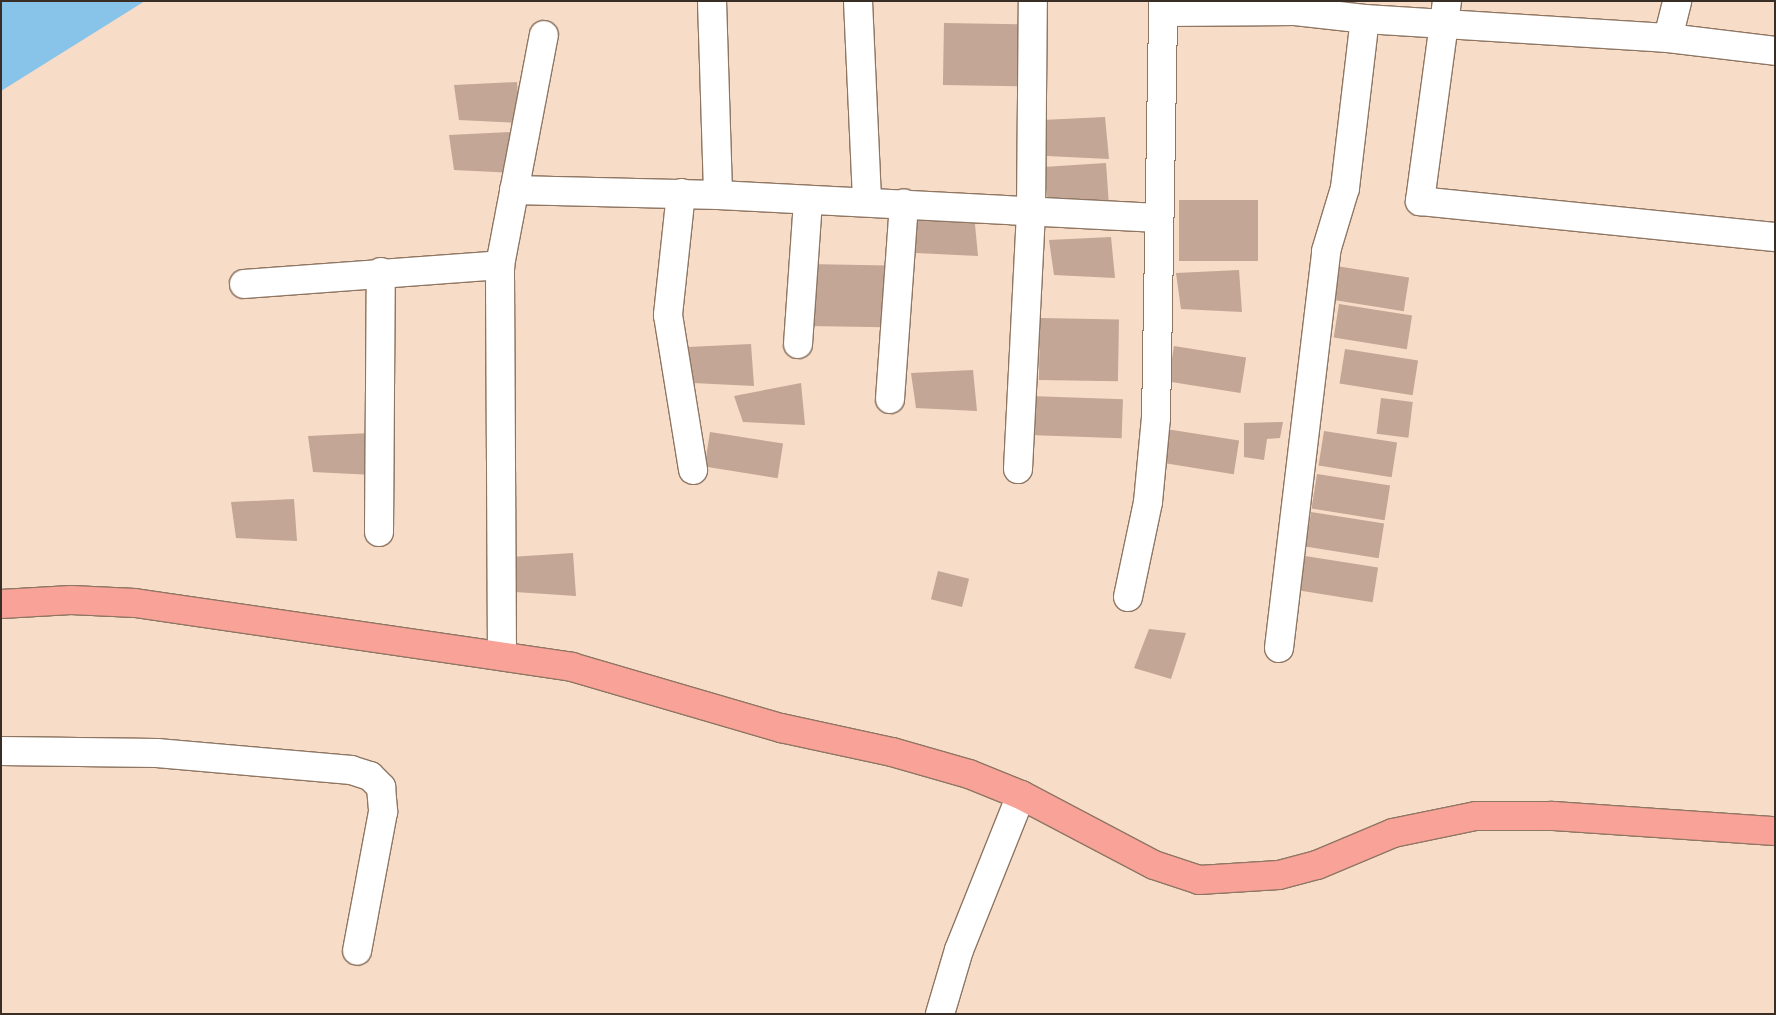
<!DOCTYPE html>
<style>
body{margin:0}
#map{position:relative;width:1776px;height:1015px;overflow:hidden;background:#f7dcc7;font-family:"Golos Text",sans-serif}
div>[style]{position:absolute}
.water>*{inset:0;background:#88c4ea}
.building>*{inset:0;background:#c3a695;transform-origin:0 0}
.roads{filter:drop-shadow(1px 0 #8e7663) drop-shadow(-1px 0 #8e7663) drop-shadow(0 1px #8e7663) drop-shadow(0 -1px #8e7663)}
.minor>*{height:28px;margin:-14px;padding:0 14px;transform-origin:14px;border-radius:14px;background:#fff}
.trunk>*{height:28px;margin:-14px;padding:0 14px;transform-origin:14px;border-radius:14px;background:#f8a298}
span{translate:-50% -50%;white-space:nowrap;text-align:center;line-height:1.15;-webkit-text-stroke:5px #fff;paint-order:stroke}
.frame{position:absolute;inset:0;border:2px solid #382e26;pointer-events:none}
</style>
<div id="map">
<div class="water">
<i style="clip-path:polygon(1px 1px,145px 1px,1px 91px)"></i>
</div>
<div class="building">
<i style="left:944px;top:23px;width:79px;height:62px;rotate:1deg"></i>
<i style="clip-path:polygon(517px 82px,520px 123px,459px 120px,454px 85px)"></i>
<i style="clip-path:polygon(1105px 117px,1109px 159px,1047px 156px,1042px 120px)"></i>
<i style="clip-path:polygon(512px 132px,515px 173px,454px 170px,449px 135px)"></i>
<i style="clip-path:polygon(1106px 163px,1109px 206px,1048px 202px,1043px 167px)"></i>
<i style="left:1179px;top:200px;width:79px;height:61px"></i>
<i style="clip-path:polygon(974px 214px,978px 256px,916px 253px,912px 218px)"></i>
<i style="clip-path:polygon(1111px 237px,1115px 278px,1054px 275px,1049px 240px)"></i>
<i style="left:808px;top:264px;width:79px;height:62px;rotate:1deg"></i>
<i style="left:1336px;top:266px;width:74px;height:34px;rotate:9deg"></i>
<i style="clip-path:polygon(1239px 270px,1242px 312px,1181px 309px,1176px 273px)"></i>
<i style="left:1339px;top:304px;width:74px;height:34px;rotate:9deg"></i>
<i style="left:1040px;top:318px;width:79px;height:62px;rotate:1deg"></i>
<i style="clip-path:polygon(751px 344px,754px 386px,693px 383px,688px 347px)"></i>
<i style="left:1174px;top:346px;width:73px;height:36px;rotate:9deg"></i>
<i style="left:1345px;top:349px;width:74px;height:35px;rotate:9deg"></i>
<i style="clip-path:polygon(973px 370px,977px 411px,916px 408px,911px 373px)"></i>
<i style="clip-path:polygon(801px 383px,805px 425px,743px 422px,734px 396px)"></i>
<i style="left:1030px;top:396px;width:93px;height:39px;rotate:2deg"></i>
<i style="left:1381px;top:398px;width:32px;height:36px;rotate:7deg"></i>
<i style="clip-path:polygon(1283px 422px,1280px 438px,1267px 439px,1264px 460px,1244px 457px,1244px 423px)"></i>
<i style="left:1166px;top:429px;width:74px;height:34px;rotate:9deg"></i>
<i style="left:1324px;top:431px;width:74px;height:35px;rotate:9deg"></i>
<i style="left:710px;top:432px;width:74px;height:35px;rotate:9deg"></i>
<i style="clip-path:polygon(371px 433px,374px 475px,313px 472px,308px 436px)"></i>
<i style="left:1317px;top:474px;width:74px;height:35px;rotate:9deg"></i>
<i style="clip-path:polygon(294px 499px,297px 541px,236px 538px,231px 502px)"></i>
<i style="left:1311px;top:512px;width:74px;height:35px;rotate:9deg"></i>
<i style="clip-path:polygon(573px 553px,576px 596px,515px 592px,510px 557px)"></i>
<i style="left:1305px;top:556px;width:74px;height:35px;rotate:9deg"></i>
<i style="left:938px;top:571px;width:32px;height:29px;rotate:14deg"></i>
<i style="clip-path:polygon(1149px 629px,1186px 633px,1171px 679px,1134px 668px)"></i>
</div>
<div class="roads">
<div class="minor">
<i style="left:712px;top:1px;width:194px;rotate:88.2deg"></i>
<i style="left:858px;top:1px;width:201px;rotate:87.4deg"></i>
<i style="left:1447px;top:1px;width:202px;rotate:97.7deg"></i>
<i style="left:1420px;top:201px;width:357px;rotate:5.8deg"></i>
<i style="left:1163px;top:12px;width:132px;rotate:-0.4deg"></i>
<i style="left:1295px;top:11px;width:70px;rotate:6.5deg"></i>
<i style="left:1365px;top:19px;width:304px;rotate:3.6deg"></i>
<i style="left:1668px;top:38px;width:108px;rotate:6.9deg"></i>
<i style="left:1668px;top:38px;width:38px;rotate:-76deg"></i>
<i style="left:514px;top:190px;width:204px;rotate:1.4deg"></i>
<i style="left:718px;top:195px;width:441px;rotate:3deg"></i>
<i style="left:681px;top:193px;width:123px;rotate:96.1deg"></i>
<i style="left:668px;top:315px;width:157px;rotate:80.8deg"></i>
<i style="left:244px;top:284px;width:257px;rotate:-4.2deg"></i>
<i style="left:798px;top:344px;width:144px;rotate:-86deg"></i>
<i style="left:890px;top:399px;width:196px;rotate:-85.9deg"></i>
<i style="left:1018px;top:469px;width:258px;rotate:-87.1deg"></i>
<i style="left:1031px;top:211px;width:210px;rotate:-89.5deg"></i>
<i style="left:379px;top:532px;width:260px;rotate:-89.6deg"></i>
<i style="left:1128px;top:597px;width:97px;rotate:-78.1deg"></i>
<i style="left:1148px;top:502px;width:84px;rotate:-84.6deg"></i>
<i style="left:1156px;top:418px;width:417px;rotate:-89deg"></i>
<i style="left:1279px;top:648px;width:400px;rotate:-83.2deg"></i>
<i style="left:1326px;top:251px;width:66px;rotate:-73.2deg"></i>
<i style="left:1345px;top:188px;width:170px;rotate:-83.3deg"></i>
<i style="left:502px;top:656px;width:391px;rotate:-90.3deg"></i>
<i style="left:500px;top:265px;width:234px;rotate:-79.2deg"></i>
<i style="left:1px;top:751px;width:156px;rotate:0.7deg"></i>
<i style="left:157px;top:753px;width:195px;rotate:5deg"></i>
<i style="left:351px;top:770px;width:20px;rotate:18deg"></i>
<i style="left:370px;top:776px;width:16px;rotate:45deg"></i>
<i style="left:381px;top:787px;width:25px;rotate:85deg"></i>
<i style="left:383px;top:812px;width:141px;rotate:100.6deg"></i>
<i style="left:940px;top:1014px;width:67px;rotate:-73.5deg"></i>
<i style="left:959px;top:950px;width:167px;rotate:-68.2deg"></i>
</div>
<div class="trunk">
<i style="left:1px;top:604px;width:70px;rotate:-3.3deg"></i>
<i style="left:71px;top:600px;width:64px;rotate:2.7deg"></i>
<i style="left:135px;top:603px;width:442px;rotate:8.3deg"></i>
<i style="left:572px;top:667px;width:218px;rotate:16.3deg"></i>
<i style="left:781px;top:728px;width:114px;rotate:12.2deg"></i>
<i style="left:892px;top:752px;width:80px;rotate:15.9deg"></i>
<i style="left:969px;top:774px;width:56px;rotate:22deg"></i>
<i style="left:1021px;top:795px;width:150px;rotate:27.8deg"></i>
<i style="left:1154px;top:865px;width:47px;rotate:18.4deg"></i>
<i style="left:1199px;top:880px;width:80px;rotate:-3.6deg"></i>
<i style="left:1279px;top:875px;width:39px;rotate:-15deg"></i>
<i style="left:1317px;top:865px;width:82px;rotate:-22.8deg"></i>
<i style="left:1393px;top:833px;width:85px;rotate:-11.6deg"></i>
<i style="left:1476px;top:816px;width:77px"></i>
<i style="left:1553px;top:816px;width:223px;rotate:3.9deg"></i>
</div>
</div>
<div class="frame"></div>
</div>
